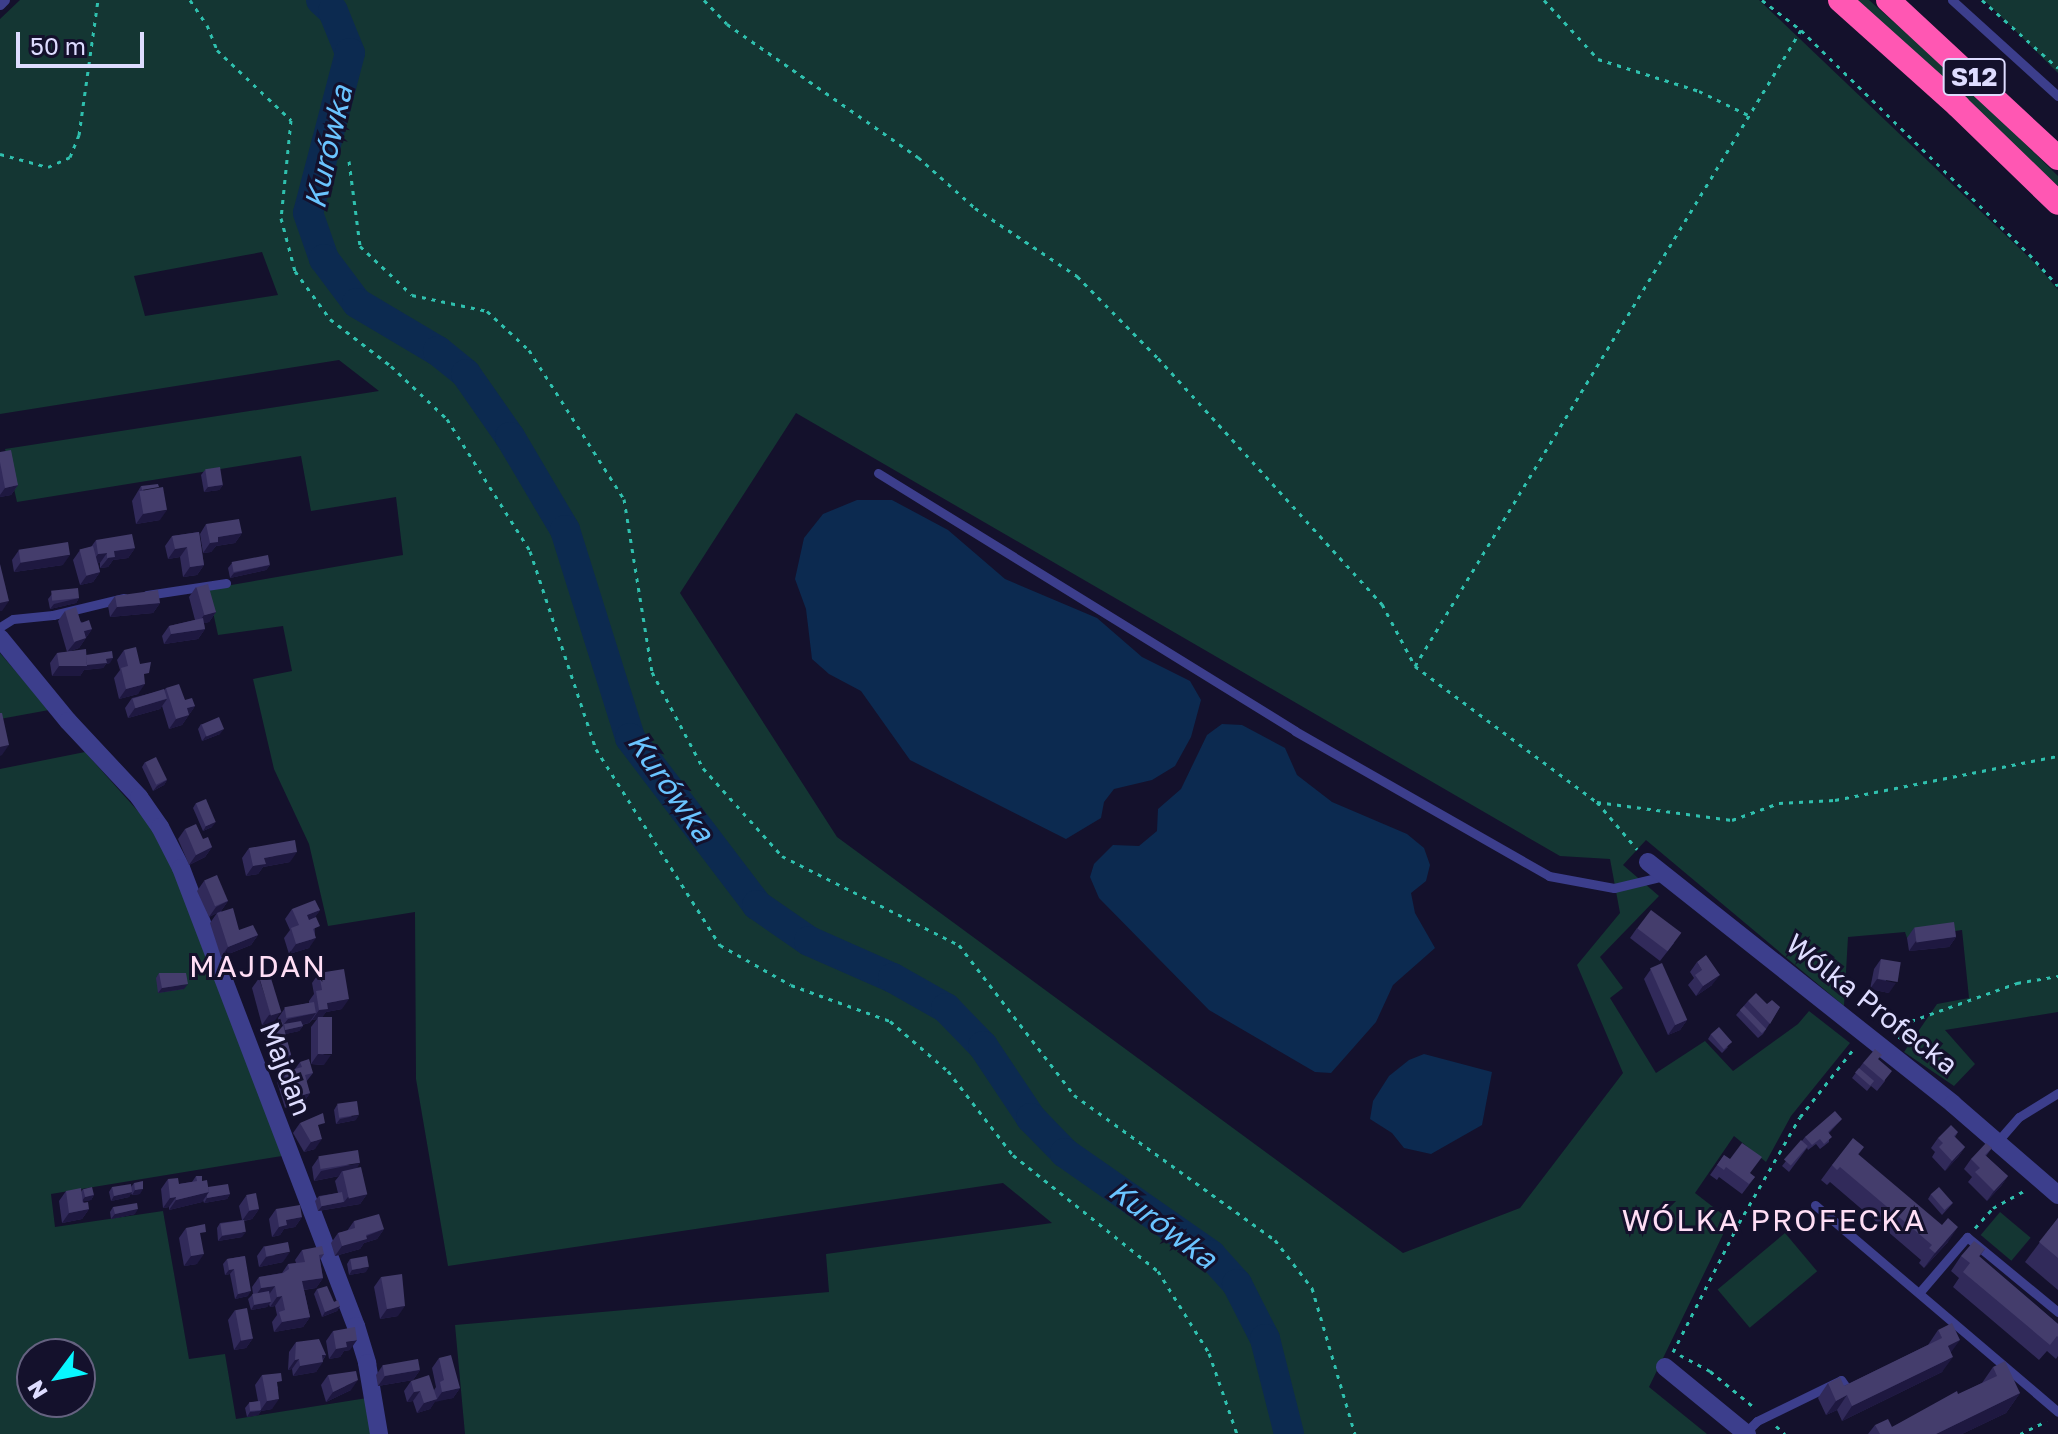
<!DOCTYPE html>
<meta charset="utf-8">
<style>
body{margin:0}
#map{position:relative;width:2058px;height:1434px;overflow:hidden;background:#14112c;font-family:"Golos Text",sans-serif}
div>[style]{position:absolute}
.green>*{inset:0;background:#143633;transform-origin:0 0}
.water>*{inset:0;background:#0c2a50}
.river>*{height:30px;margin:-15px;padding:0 15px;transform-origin:15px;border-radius:15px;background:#0c2a50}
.path>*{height:3px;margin-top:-1.5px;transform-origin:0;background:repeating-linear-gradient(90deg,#2fc0ae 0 4px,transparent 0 10px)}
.lane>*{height:9px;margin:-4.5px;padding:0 4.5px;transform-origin:4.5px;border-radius:4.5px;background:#3c3e8c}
.street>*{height:18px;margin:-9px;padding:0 9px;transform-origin:9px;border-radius:9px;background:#3c3e8c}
.highway>*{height:24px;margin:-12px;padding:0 12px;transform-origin:12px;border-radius:12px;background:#ff57b3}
.wall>*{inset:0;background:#312a5a}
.shaded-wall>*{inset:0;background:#1e1840}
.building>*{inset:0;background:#443d6c;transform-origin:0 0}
span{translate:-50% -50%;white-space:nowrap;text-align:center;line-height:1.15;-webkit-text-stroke:6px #14112c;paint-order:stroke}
.shield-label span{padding:2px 6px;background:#14112c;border:2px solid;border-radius:6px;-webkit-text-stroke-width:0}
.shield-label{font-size:26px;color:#dedcff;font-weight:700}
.street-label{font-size:28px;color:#dedcff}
.water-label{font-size:30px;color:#6ac4ff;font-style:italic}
.neighbourhood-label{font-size:30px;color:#ffdef5;letter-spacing:2px}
.north{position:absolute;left:16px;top:1338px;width:80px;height:80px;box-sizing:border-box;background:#14112c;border:2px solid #656280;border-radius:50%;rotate:238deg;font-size:22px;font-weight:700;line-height:32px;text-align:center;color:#dedcff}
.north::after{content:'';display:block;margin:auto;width:28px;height:36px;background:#08f7ff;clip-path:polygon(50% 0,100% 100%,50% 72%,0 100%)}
.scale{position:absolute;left:16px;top:32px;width:128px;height:36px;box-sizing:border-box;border:4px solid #dedcff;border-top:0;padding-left:10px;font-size:24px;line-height:28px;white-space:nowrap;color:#dedcff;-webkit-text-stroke:6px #14112c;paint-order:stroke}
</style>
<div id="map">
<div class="green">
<i style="clip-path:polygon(evenodd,20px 0,1759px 0,2038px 266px,2058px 290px,2058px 1012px,1945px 1030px,1975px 1064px,1954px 1086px,1904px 1052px,1937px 1004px,1969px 998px,1962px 930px,1907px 938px,1905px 932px,1848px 937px,1844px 1006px,1646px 840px,1623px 865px,1659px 896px,1600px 957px,1623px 988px,1610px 998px,1656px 1073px,1705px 1041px,1733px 1071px,1798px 1024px,1809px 1011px,1850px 1043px,1791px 1116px,1766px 1162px,1734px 1136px,1695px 1193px,1730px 1220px,1649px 1387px,1707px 1434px,465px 1434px,455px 1325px,829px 1292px,826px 1254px,1052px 1223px,1003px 1183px,448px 1266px,416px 1079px,415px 912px,328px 926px,309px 844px,274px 769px,253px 679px,292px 671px,283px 626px,218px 635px,208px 589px,403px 555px,396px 497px,311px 511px,301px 456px,17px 502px,5px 449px,379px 391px,339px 360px,0 414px,0 19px,20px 0,262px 252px,278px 295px,145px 316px,134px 276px,262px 252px,20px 0,796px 413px,1560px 856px,1610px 859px,1620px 913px,1577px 965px,1623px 1073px,1520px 1208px,1403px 1253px,837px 837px,680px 593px,796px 413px)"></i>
<i style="clip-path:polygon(1857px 0,1869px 0,1966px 86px,2058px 176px,2058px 186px)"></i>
<i style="clip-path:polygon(1984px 0,2058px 0,2058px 73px)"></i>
<i style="clip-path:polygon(0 653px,49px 710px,0 719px)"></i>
<i style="clip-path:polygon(evenodd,85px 752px,154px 829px,173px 867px,282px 1156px,51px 1194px,55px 1227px,163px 1211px,189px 1359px,225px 1354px,236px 1419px,367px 1398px,373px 1434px,0 1434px,0 769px,85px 752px,32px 1354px,80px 1354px,80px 1402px,32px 1402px,32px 1354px)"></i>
<i style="left:2000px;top:1212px;width:40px;height:30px;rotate:40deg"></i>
<i style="left:1785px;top:1233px;width:50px;height:88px;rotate:50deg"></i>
</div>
<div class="water">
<i style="clip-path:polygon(857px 500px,892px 500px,948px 530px,1005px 579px,1097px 618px,1142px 657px,1190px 681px,1201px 700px,1191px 737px,1175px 766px,1152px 780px,1114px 789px,1104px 802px,1101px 818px,1066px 839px,910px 760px,861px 691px,829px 674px,812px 659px,806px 609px,795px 579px,804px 538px,823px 514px)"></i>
<i style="clip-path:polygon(1222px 724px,1242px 725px,1285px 748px,1297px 775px,1332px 802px,1407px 834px,1424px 848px,1430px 865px,1426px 881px,1411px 893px,1415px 913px,1435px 948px,1393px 985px,1376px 1022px,1331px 1073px,1315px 1072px,1209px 1010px,1099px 898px,1090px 877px,1094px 864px,1113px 845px,1139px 846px,1157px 831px,1158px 809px,1181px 789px,1207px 735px)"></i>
<i style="clip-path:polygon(1424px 1054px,1492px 1072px,1482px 1125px,1431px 1154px,1404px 1148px,1392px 1133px,1370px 1119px,1373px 1101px,1389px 1076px,1409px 1060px)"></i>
</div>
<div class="river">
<i style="left:321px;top:0;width:16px;rotate:43deg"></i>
<i style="left:333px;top:11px;width:45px;rotate:68deg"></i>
<i style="left:350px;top:53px;width:165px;rotate:104.7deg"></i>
<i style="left:308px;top:213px;width:49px;rotate:70.8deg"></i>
<i style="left:324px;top:259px;width:55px;rotate:53.1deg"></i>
<i style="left:357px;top:303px;width:94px;rotate:30.7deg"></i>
<i style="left:438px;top:351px;width:36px;rotate:39deg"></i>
<i style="left:466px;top:374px;width:77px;rotate:55.1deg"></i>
<i style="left:510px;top:437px;width:108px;rotate:59.4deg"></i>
<i style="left:565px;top:530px;width:218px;rotate:72.6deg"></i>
<i style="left:630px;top:738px;width:210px;rotate:52.7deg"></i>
<i style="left:757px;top:905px;width:63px;rotate:34.7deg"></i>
<i style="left:809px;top:941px;width:92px;rotate:23.8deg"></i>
<i style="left:893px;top:978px;width:61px;rotate:29.5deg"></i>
<i style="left:946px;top:1008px;width:53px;rotate:45.8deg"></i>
<i style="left:983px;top:1046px;width:87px;rotate:56.3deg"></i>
<i style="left:1031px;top:1118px;width:49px;rotate:45.8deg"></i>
<i style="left:1065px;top:1153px;width:178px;rotate:34.9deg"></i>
<i style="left:1211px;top:1255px;width:39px;rotate:48deg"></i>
<i style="left:1237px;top:1284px;width:62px;rotate:63deg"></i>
<i style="left:1265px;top:1339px;width:98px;rotate:75.8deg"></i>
</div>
<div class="path">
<i style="left:190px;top:0;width:30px;rotate:56deg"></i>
<i style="left:207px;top:25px;width:27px;rotate:68deg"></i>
<i style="left:217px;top:50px;width:102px;rotate:43.4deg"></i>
<i style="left:291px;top:120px;width:99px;rotate:95.8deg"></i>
<i style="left:281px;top:218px;width:55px;rotate:75.2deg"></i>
<i style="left:295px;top:271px;width:59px;rotate:53.9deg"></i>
<i style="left:330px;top:319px;width:77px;rotate:37.6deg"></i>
<i style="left:391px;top:366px;width:77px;rotate:43.4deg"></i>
<i style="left:447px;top:419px;width:156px;rotate:57.8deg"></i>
<i style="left:530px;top:551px;width:209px;rotate:71.6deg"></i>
<i style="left:596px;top:749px;width:232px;rotate:57.7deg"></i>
<i style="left:720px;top:945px;width:81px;rotate:29.4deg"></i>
<i style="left:791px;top:985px;width:105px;rotate:20deg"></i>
<i style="left:890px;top:1021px;width:77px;rotate:40.8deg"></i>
<i style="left:948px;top:1071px;width:106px;rotate:52.3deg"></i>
<i style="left:1013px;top:1155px;width:186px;rotate:38.7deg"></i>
<i style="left:1158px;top:1271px;width:97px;rotate:58.1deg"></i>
<i style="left:1209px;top:1353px;width:86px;rotate:70.9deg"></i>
<i style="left:704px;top:0;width:33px;rotate:46deg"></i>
<i style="left:727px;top:24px;width:233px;rotate:34.9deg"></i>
<i style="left:918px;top:157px;width:76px;rotate:41.8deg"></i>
<i style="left:975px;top:208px;width:123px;rotate:33.7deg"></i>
<i style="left:1077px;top:276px;width:115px;rotate:45.4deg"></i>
<i style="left:1158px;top:358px;width:333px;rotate:47.7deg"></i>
<i style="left:1382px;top:604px;width:70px;rotate:62deg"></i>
<i style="left:1415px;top:666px;width:227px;rotate:36.8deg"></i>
<i style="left:1597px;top:802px;width:62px;rotate:49.6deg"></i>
<i style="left:1544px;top:0;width:80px;rotate:47.5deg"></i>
<i style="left:1598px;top:59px;width:106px;rotate:17.6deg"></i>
<i style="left:1699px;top:91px;width:55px;rotate:26.1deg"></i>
<i style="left:1762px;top:0;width:49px;rotate:37.6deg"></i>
<i style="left:1801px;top:30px;width:320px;rotate:44.5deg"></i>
<i style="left:2029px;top:254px;width:43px;rotate:47.8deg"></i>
<i style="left:1982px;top:0;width:102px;rotate:41.8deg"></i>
<i style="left:0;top:154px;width:50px;rotate:15.2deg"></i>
<i style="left:48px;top:167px;width:24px;rotate:-24deg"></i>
<i style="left:70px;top:157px;width:24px;rotate:-68deg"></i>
<i style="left:79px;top:135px;width:136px;rotate:-82deg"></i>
<i style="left:349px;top:161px;width:86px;rotate:82.6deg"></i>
<i style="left:360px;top:246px;width:71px;rotate:43.3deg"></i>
<i style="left:412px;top:295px;width:77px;rotate:12deg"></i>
<i style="left:487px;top:311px;width:57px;rotate:42.9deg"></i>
<i style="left:529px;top:350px;width:177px;rotate:57.5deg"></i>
<i style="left:624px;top:499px;width:175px;rotate:80.8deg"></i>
<i style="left:652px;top:672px;width:109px;rotate:62deg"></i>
<i style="left:703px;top:768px;width:118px;rotate:48.1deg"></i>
<i style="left:782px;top:856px;width:198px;rotate:26.7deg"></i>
<i style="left:959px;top:945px;width:189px;rotate:52.5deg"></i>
<i style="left:1074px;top:1095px;width:248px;rotate:35.8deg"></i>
<i style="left:1275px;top:1240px;width:61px;rotate:52.4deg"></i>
<i style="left:1312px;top:1288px;width:152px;rotate:73.6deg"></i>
<i style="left:1415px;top:666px;width:744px;rotate:-58.75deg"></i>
<i style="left:1597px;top:802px;width:136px;rotate:7.6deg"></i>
<i style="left:1732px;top:820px;width:50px;rotate:-19.9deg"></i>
<i style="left:1779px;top:803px;width:56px;rotate:-3.1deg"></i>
<i style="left:1835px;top:800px;width:227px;rotate:-11.2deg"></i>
<i style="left:1899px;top:1039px;width:22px;rotate:-56deg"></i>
<i style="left:1911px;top:1021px;width:113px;rotate:-19.7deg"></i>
<i style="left:2017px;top:983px;width:42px;rotate:-9.7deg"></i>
<i style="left:1975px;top:1228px;width:27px;rotate:-48deg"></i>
<i style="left:1993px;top:1208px;width:38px;rotate:-29deg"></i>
<i style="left:1673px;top:1352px;width:145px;rotate:-62.9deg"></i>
<i style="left:1739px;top:1223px;width:122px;rotate:-60.1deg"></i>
<i style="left:1800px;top:1117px;width:89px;rotate:-51.8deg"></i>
<i style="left:1680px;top:1355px;width:34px;rotate:28deg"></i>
<i style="left:1710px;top:1371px;width:58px;rotate:39.4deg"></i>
<i style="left:1776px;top:1426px;width:12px;rotate:42deg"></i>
<i style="left:2020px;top:1434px;width:30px;rotate:-26deg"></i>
</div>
<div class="lane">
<i style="left:1952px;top:0;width:143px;rotate:42.2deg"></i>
<i style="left:0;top:5px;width:7px;rotate:-45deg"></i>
<i style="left:878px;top:473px;width:490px;rotate:31.7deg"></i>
<i style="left:1295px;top:731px;width:292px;rotate:29.7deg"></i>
<i style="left:1549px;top:876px;width:66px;rotate:10.5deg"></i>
<i style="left:1614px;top:888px;width:51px;rotate:-13.5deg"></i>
<i style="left:147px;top:595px;width:80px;rotate:-8.6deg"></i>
<i style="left:0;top:627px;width:15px;rotate:-32deg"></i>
<i style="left:13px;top:619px;width:40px;rotate:-5.7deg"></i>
<i style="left:53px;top:615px;width:73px;rotate:-13.5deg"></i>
<i style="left:1997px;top:1142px;width:33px;rotate:-49deg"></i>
<i style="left:2019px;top:1117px;width:46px;rotate:-31.6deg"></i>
<i style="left:1815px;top:1205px;width:319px;rotate:40.4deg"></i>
<i style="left:1919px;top:1293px;width:74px;rotate:-49.4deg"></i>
<i style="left:1967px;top:1237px;width:118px;rotate:39.5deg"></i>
<i style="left:1745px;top:1433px;width:17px;rotate:-45deg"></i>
<i style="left:1757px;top:1421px;width:93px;rotate:-26deg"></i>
<i style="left:1841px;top:1380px;width:9px;rotate:54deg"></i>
</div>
<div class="street">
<i style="left:0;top:638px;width:107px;rotate:50.7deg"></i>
<i style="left:68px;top:721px;width:104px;rotate:46.9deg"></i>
<i style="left:139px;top:797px;width:37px;rotate:55deg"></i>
<i style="left:160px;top:827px;width:46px;rotate:62.9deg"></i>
<i style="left:181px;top:868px;width:490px;rotate:69.1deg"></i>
<i style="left:356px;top:1326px;width:39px;rotate:73deg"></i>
<i style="left:367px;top:1363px;width:72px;rotate:80.4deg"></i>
<i style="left:1648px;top:862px;width:389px;rotate:38.4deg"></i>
<i style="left:1953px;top:1104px;width:139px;rotate:40.9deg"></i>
<i style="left:1665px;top:1367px;width:106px;rotate:39.3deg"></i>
</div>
<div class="highway">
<i style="left:1840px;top:0;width:159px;rotate:41.9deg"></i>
<i style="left:1958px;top:106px;width:139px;rotate:44.1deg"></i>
<i style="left:1888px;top:0;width:232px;rotate:42.9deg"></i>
</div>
<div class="wall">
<i style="clip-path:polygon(0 452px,18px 485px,11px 495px,0 497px)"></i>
<i style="clip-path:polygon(205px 470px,223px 485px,219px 490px,204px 492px,201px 475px)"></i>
<i style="clip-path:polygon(141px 486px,160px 520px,136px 524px,132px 501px)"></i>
<i style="clip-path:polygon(206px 524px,242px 533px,235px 543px,216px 546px,211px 552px,203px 553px,200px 534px)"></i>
<i style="clip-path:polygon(199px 532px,204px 565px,197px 575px,183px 577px,180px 557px,168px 559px,165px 546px,172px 536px)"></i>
<i style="clip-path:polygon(96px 540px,135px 548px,128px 558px,113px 560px,108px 567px,100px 568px,100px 563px,98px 563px,100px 572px,93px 582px,80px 585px,73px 560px,80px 550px,91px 547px)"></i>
<i style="clip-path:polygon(19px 550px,63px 565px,14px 572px,12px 560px)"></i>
<i style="clip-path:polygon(232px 563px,270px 565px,266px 570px,230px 578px,228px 568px)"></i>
<i style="clip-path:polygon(196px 587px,216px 612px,209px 622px,204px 623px,205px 629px,198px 639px,164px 644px,162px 636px,169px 626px,195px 620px,189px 597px)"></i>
<i style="clip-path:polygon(52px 594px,79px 598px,76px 603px,50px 609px,48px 599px)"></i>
<i style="clip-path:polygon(115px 596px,160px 603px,153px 613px,110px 617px,108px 606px)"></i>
<i style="clip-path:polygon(65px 611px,92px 629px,79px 648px,70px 651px,86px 655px,110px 663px,106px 664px,103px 668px,84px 670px,80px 676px,52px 676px,50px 663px,57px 653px,67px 652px,58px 621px)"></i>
<i style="clip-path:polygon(124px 650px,140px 664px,144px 679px,138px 694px,119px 699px,114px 678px,120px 670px,117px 660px)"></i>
<i style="clip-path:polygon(166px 688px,195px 706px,182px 725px,169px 729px,162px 706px,160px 709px,128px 718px,125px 708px,132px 698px,164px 690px)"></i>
<i style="clip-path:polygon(201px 724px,220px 734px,202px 741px,198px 729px)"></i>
<i style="clip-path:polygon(145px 762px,167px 780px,164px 785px,153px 791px,142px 767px)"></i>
<i style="clip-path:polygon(196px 803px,212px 827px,203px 831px,193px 808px)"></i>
<i style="clip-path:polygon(185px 829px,203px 839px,212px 847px,205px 857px,189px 865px,178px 839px)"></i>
<i style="clip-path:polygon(249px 848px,290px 862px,263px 867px,258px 874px,246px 876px,242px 858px)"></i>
<i style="clip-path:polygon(204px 881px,228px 901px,221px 911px,239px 930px,258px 935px,251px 945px,221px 957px,210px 923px,217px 913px,209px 917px,197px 891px)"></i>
<i style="clip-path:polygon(292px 909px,320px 910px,314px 918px,315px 934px,309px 948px,289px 954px,284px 938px,290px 930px,285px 919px)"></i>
<i style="clip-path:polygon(1637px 928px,1674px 943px,1660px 961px,1630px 938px)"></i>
<i style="clip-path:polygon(1914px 928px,1956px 937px,1949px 947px,1909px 951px,1907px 938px)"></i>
<i style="clip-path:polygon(1881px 959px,1889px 993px,1870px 989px,1874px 969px)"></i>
<i style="clip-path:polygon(1697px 962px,1712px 985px,1696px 996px,1688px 985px,1694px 978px,1690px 972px)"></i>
<i style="clip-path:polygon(1651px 969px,1687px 1020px,1680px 1030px,1668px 1035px,1644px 979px)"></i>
<i style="clip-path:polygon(159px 973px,184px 989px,158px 993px,156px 978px)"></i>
<i style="clip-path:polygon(319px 973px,342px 1009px,326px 1012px,322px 1017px,324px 1065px,311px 1064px,311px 1027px,317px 1019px,312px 1020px,309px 1023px,302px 1025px,303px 1026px,299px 1031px,285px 1034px,291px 1055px,284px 1065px,273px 1068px,264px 1034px,271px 1024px,279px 1022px,278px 1018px,285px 1008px,309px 1003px,309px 1001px,314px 994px,312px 983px)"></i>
<i style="clip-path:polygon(259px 978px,274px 1022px,262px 1025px,252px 988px)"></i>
<i style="clip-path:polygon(1748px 1001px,1780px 1007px,1763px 1034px,1758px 1038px,1736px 1015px)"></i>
<i style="clip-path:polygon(1711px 1034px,1728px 1047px,1722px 1053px,1708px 1039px)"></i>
<i style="clip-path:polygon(1878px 1060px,1885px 1081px,1877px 1091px,1871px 1086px,1867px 1091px,1852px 1078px,1863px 1063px)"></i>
<i style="clip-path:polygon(300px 1062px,313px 1073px,306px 1082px,310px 1093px,303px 1103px,285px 1108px,277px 1082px,284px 1072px,295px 1069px)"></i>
<i style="clip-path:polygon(337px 1105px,356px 1120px,336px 1124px,334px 1110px)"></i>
<i style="clip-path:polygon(1842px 1119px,1829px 1133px,1829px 1142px,1820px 1149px,1816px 1144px,1808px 1150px,1807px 1148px,1789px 1172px,1782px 1166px,1805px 1137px)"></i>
<i style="clip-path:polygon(300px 1123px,320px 1131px,315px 1149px,304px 1152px,293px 1133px)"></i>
<i style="clip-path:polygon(1958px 1132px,1955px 1137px,1965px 1147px,1958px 1157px,1945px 1171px,1932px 1157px,1935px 1152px,1931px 1148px,1938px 1138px)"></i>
<i style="clip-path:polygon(1864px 1147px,1858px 1155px,1948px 1242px,1924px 1268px,1919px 1263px,1921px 1260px,1830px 1182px,1827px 1185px,1821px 1180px,1832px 1165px)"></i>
<i style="clip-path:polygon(1992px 1148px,1986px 1156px,2008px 1176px,2001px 1186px,1987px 1201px,1968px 1182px,1972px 1177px,1964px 1169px,1971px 1159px)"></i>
<i style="clip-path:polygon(1724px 1155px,1755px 1177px,1742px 1194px,1719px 1177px,1717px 1180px,1710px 1175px)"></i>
<i style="clip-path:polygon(319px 1157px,357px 1167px,367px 1194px,360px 1204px,318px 1211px,315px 1201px,319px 1196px,338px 1193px,335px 1181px,339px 1176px,314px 1181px,312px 1167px)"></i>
<i style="clip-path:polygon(196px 1176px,202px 1181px,208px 1187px,230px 1194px,227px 1199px,204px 1203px,203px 1200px,202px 1202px,169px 1210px,169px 1207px,163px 1208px,161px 1189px,168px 1179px,179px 1184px,192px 1182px)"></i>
<i style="clip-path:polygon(134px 1183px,140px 1194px,132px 1195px,131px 1193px,129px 1197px,111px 1201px,109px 1192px,112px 1187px,131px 1187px)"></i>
<i style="clip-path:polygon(83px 1189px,94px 1195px,91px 1200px,83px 1201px,89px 1209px,82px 1219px,62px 1223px,59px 1201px,66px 1191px,81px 1192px)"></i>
<i style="clip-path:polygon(1931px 1194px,1953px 1203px,1942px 1215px,1928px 1199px)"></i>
<i style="clip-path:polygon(246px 1196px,259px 1209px,252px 1219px,244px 1221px,242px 1237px,218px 1241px,217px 1228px,220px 1223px,242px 1220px,239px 1206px)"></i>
<i style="clip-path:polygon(113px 1207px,135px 1214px,111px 1219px,110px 1212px)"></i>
<i style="clip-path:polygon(276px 1209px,302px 1217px,295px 1227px,284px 1229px,280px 1235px,272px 1237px,269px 1219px)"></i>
<i style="clip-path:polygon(2058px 1218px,2058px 1290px,2025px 1262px)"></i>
<i style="clip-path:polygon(354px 1221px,384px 1229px,377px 1239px,364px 1243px,360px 1249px,335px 1256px,331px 1243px,338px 1233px,347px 1231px)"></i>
<i style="clip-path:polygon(186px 1228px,201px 1239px,197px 1264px,184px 1266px,179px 1238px)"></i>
<i style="clip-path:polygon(264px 1246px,283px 1262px,259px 1267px,257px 1256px)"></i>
<i style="clip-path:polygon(1985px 1249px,1979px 1257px,2058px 1324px,2058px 1356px,2056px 1359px,2047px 1351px,2039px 1360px,1953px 1287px,1959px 1278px,1951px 1271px,1961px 1256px)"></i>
<i style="clip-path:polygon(302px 1250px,324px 1254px,320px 1260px,323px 1278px,316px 1288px,304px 1290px,310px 1317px,303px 1327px,274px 1332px,272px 1322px,277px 1315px,275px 1306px,270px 1307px,269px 1304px,267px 1307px,251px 1310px,248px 1299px,253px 1294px,252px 1287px,259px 1277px,282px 1273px,288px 1264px,296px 1263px,295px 1260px)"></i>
<i style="clip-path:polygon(245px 1256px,248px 1296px,235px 1299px,230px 1274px,225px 1275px,223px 1264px,227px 1259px)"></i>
<i style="clip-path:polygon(350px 1259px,366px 1272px,349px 1275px,347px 1264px)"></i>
<i style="clip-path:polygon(381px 1277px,398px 1316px,380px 1319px,374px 1287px)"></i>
<i style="clip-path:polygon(317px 1289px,340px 1306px,337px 1311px,322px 1317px,314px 1294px)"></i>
<i style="clip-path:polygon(235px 1310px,253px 1338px,246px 1348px,234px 1350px,228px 1320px)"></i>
<i style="clip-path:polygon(1938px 1330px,1951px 1353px,1942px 1372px,1842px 1421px,1837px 1410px,1826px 1415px,1818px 1398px,1828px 1383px,1844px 1386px,1928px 1345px)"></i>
<i style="clip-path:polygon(333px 1331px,350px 1350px,344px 1351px,340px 1357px,329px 1359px,326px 1341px)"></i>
<i style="clip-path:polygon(296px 1342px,326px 1355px,316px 1372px,293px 1376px,292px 1369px,288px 1370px,289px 1352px)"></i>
<i style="clip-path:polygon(439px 1358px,460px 1388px,453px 1398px,435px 1401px,430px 1409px,417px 1413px,413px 1401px,407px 1402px,404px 1391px,411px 1381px,434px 1390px,436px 1387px,432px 1368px)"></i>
<i style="clip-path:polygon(383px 1365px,420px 1370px,413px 1380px,378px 1386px,376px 1375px)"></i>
<i style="clip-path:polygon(1993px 1367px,2020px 1393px,2006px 1413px,1962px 1434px,1868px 1434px,1875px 1425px,1892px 1427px,1982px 1383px)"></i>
<i style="clip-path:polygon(262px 1375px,278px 1387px,272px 1409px,261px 1411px,258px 1415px,247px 1417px,245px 1408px,249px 1403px,258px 1401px,255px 1385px)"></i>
<i style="clip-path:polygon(328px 1375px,351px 1390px,326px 1402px,321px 1385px)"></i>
</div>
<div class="shaded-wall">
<i style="clip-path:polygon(18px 485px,11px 495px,0 497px,0 495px,5px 488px)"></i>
<i style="clip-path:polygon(223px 485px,219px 490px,204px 492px,208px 487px)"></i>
<i style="clip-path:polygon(167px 510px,160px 520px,136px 524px,143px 514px)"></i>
<i style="clip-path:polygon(242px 533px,235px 543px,216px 546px,211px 552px,203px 553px,210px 543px,218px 537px)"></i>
<i style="clip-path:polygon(187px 547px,180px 557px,168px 559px,175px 549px)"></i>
<i style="clip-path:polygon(135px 548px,128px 558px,113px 560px,108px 567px,100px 568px,114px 551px)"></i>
<i style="clip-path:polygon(107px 553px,100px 563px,91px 564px,98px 554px)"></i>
<i style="clip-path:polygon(70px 555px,63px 565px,14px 572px,21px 562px)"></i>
<i style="clip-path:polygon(204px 565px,197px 575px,183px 577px,190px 567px)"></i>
<i style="clip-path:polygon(270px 565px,266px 570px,230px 578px,234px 573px)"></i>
<i style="clip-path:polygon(100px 572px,93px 582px,80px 585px,87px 575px)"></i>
<i style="clip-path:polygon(79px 598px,76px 603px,50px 609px,54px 604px)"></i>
<i style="clip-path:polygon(9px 601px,2px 611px,0 611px,0 603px)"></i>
<i style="clip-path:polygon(160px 603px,153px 613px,110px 617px,117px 607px)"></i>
<i style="clip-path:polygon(216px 612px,209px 622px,197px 625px,204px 615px)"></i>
<i style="clip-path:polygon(92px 629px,79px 648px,67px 652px,84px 631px)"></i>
<i style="clip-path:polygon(205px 629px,198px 639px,164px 644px,171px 634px)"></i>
<i style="clip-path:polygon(113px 658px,110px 663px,106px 664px,103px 668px,84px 670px,80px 676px,52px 676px,59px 666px)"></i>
<i style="clip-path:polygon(145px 684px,138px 694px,119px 699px,126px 689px)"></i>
<i style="clip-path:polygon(167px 699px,160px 709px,128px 718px,135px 708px)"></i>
<i style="clip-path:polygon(195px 706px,182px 725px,169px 729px,176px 719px,187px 708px)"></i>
<i style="clip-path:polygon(224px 729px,220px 734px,202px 741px,206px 736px)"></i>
<i style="clip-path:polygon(9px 745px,2px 755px,0 756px,0 747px)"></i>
<i style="clip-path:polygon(167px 780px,164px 785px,153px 791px,157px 786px)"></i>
<i style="clip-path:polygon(216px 822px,212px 827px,203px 831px,206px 826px)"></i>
<i style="clip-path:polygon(212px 847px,205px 857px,189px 865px,196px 855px)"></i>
<i style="clip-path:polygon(297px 852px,290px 862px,263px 867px,258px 874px,246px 876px,253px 866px,264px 858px)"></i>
<i style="clip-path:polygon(228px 901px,221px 911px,209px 917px,216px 907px)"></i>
<i style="clip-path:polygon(320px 910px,313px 920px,300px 925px,307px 915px)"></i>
<i style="clip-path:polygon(258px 935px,251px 945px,221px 957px,228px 947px)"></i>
<i style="clip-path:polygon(1956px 937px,1949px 947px,1909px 951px,1916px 941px)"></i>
<i style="clip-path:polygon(316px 938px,309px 948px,289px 954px,296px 944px)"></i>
<i style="clip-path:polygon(1720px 975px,1712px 985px,1696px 996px,1703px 986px)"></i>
<i style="clip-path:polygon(1877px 979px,1896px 983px,1889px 993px,1870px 989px)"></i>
<i style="clip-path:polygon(188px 984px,184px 989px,158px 993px,162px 988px)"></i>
<i style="clip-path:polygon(349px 999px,342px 1009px,326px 1012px,321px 1019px,318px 1017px,317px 1019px,312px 1020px,319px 1010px,327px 1003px)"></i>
<i style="clip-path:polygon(281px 1012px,274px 1022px,262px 1025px,269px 1015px)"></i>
<i style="clip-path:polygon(316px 1013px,309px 1023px,285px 1028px,284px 1024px,288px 1019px)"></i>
<i style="clip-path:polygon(1687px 1020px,1680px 1030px,1668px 1035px,1675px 1025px)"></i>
<i style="clip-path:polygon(303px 1026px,299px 1031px,282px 1035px,285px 1030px)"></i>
<i style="clip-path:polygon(318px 1054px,331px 1055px,324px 1065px,311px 1064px)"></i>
<i style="clip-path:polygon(291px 1055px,284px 1065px,273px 1068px,280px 1058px)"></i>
<i style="clip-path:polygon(310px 1093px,303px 1103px,285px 1108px,292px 1098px)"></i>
<i style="clip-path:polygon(359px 1115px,356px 1120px,336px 1124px,340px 1119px)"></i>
<i style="clip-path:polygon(322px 1139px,315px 1149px,304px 1152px,311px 1142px)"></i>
<i style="clip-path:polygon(1965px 1147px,1958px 1157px,1945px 1171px,1952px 1161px)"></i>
<i style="clip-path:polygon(360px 1163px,354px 1173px,342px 1171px,339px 1176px,314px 1181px,321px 1171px)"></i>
<i style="clip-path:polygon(2008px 1176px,2001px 1186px,1987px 1201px,1994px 1191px)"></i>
<i style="clip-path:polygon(143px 1189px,140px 1194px,132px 1195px,135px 1190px)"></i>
<i style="clip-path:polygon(132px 1192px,129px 1197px,111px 1201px,114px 1196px)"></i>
<i style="clip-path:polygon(209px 1192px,202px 1202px,169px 1210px,176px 1200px)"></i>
<i style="clip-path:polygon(230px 1194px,227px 1199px,204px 1203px,207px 1198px)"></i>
<i style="clip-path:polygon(367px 1194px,360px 1204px,318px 1211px,322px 1206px,344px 1202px,348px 1197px)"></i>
<i style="clip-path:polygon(94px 1195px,91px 1200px,81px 1202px,85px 1197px)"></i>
<i style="clip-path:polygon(176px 1197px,169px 1207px,163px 1208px,170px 1198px)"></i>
<i style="clip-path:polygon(89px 1209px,82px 1219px,62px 1223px,69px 1213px)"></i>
<i style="clip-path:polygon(138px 1209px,135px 1214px,111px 1219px,115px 1214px)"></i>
<i style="clip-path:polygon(259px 1209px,252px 1219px,242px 1221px,249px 1211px)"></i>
<i style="clip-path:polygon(302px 1217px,295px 1227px,284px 1229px,280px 1235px,272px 1237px,279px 1227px,286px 1220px)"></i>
<i style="clip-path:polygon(1958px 1227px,1948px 1242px,1924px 1268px,1935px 1253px)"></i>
<i style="clip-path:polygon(384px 1229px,377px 1239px,364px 1243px,360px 1249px,335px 1256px,342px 1246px)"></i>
<i style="clip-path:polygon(246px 1232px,242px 1237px,218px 1241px,222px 1236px)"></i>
<i style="clip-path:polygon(290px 1252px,283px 1262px,259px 1267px,266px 1257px)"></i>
<i style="clip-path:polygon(204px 1254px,197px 1264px,184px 1266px,191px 1256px)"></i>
<i style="clip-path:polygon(369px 1267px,366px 1272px,349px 1275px,352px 1270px)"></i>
<i style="clip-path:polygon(234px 1269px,230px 1274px,225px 1275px,229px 1270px)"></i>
<i style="clip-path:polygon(323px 1278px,316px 1288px,295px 1291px,302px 1281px)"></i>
<i style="clip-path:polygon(275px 1286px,268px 1296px,254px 1298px,261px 1288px)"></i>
<i style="clip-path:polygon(251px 1291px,248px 1296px,235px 1299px,238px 1294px)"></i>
<i style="clip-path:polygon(282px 1296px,275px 1306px,270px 1307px,277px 1297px)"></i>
<i style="clip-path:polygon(271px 1302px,267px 1307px,251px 1310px,254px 1305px)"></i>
<i style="clip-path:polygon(340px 1306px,337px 1311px,322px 1317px,325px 1312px)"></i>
<i style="clip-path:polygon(405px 1306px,398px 1316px,380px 1319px,387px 1309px)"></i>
<i style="clip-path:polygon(310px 1317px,303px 1327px,274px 1332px,282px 1322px)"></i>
<i style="clip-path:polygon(253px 1338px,246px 1348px,234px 1350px,241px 1340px)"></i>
<i style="clip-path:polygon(357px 1340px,350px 1350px,344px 1351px,340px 1357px,329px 1359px,336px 1349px,346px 1342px)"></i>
<i style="clip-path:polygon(1960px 1340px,1949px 1355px,1948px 1346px)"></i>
<i style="clip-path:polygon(322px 1355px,326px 1355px,321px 1362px,323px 1362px,316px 1372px,293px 1376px,300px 1366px)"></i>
<i style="clip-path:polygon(1953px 1357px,1942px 1372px,1842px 1421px,1852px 1406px)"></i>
<i style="clip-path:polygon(299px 1359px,292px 1369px,288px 1370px,295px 1360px)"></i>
<i style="clip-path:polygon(420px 1370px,413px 1380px,378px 1386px,385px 1376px)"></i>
<i style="clip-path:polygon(358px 1380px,351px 1390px,326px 1402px,333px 1392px)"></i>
<i style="clip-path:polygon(460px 1388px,453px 1398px,435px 1402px,442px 1392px)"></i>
<i style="clip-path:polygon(420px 1391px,413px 1401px,407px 1402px,414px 1392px)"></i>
<i style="clip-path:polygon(2020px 1393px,2006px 1413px,1962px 1434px,1936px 1434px)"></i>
<i style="clip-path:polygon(1847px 1395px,1837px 1410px,1826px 1415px,1836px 1401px)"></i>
<i style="clip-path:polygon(279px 1399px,272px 1409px,261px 1411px,258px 1415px,247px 1417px,250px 1412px,260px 1411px,267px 1401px)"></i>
<i style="clip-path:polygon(437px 1399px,430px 1409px,417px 1413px,424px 1403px)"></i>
</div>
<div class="building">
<i style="clip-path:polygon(11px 450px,18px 485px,5px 488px,0 462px,0 452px)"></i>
<i style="left:220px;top:467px;width:18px;height:15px;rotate:81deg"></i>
<i style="clip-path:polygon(158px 484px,159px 487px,142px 490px,141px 486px)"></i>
<i style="left:163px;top:487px;width:23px;height:24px;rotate:80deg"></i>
<i style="clip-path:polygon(239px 519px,242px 533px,218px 537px,218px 542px,210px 543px,206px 524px)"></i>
<i style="clip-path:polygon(199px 532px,204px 565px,190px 567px,187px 547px,175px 549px,172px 536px)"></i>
<i style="clip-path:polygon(132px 534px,135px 548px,114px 551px,115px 557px,107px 558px,107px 553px,98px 554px,96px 540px)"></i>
<i style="left:68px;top:542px;width:13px;height:50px;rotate:81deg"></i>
<i style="left:93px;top:546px;width:27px;height:14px;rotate:75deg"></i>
<i style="left:268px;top:555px;width:10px;height:37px;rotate:79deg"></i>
<i style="clip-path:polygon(0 564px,9px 601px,0 603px)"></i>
<i style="left:208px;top:584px;width:29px;height:12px;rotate:74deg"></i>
<i style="left:78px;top:588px;width:10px;height:27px;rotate:84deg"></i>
<i style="clip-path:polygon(158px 590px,160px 603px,117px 607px,115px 596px)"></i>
<i style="clip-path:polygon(76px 607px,81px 623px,89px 620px,92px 629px,84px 631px,86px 638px,74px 642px,65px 611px)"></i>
<i style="clip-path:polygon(203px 618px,205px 629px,171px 634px,169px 626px)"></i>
<i style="clip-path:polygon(136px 647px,140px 664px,151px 662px,149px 673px,144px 674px,145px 684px,126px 689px,121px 668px,128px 666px,124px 650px)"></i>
<i style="clip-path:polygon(86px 649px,87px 666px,59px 666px,57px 653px)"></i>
<i style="clip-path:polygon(112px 651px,113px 658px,106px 659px,107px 663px,87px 665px,86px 655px)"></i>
<i style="clip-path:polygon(179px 684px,185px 700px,192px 698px,195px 706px,187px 708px,189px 715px,176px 719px,166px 688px)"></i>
<i style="left:164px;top:689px;width:10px;height:33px;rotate:73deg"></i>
<i style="clip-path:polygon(0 713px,2px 713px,9px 745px,0 747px)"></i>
<i style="left:219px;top:717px;width:13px;height:19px;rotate:67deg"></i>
<i style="left:156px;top:757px;width:25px;height:12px;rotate:64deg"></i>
<i style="left:206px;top:799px;width:25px;height:11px;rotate:67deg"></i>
<i style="clip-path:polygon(196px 824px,203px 839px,208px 837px,212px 847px,196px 855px,185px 829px)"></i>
<i style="clip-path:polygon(295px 840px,297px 852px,264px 858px,266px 864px,253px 866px,249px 848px)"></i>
<i style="left:217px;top:875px;width:28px;height:14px;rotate:67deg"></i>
<i style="clip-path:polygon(315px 900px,320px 910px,307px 915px,309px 920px,316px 917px,320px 926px,313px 929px,316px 938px,296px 944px,291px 928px,299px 925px,292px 909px)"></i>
<i style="clip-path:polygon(233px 908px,239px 930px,253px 925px,258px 935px,228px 947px,217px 913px)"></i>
<i style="left:1651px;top:910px;width:38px;height:23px;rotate:37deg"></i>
<i style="left:1954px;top:922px;width:15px;height:40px;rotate:82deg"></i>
<i style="clip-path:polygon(1706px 955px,1720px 975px,1703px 986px,1695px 975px,1702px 970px,1697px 962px)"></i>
<i style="left:1881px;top:959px;width:20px;height:20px;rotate:9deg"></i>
<i style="left:1662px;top:963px;width:62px;height:13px;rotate:66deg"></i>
<i style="clip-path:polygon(344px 969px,349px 999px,327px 1003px,328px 1009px,319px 1010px,316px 991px,322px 990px,319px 973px)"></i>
<i style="clip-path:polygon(159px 973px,186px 973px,188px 984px,162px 988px)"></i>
<i style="left:270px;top:975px;width:39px;height:11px;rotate:73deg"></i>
<i style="clip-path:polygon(1756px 993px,1767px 1004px,1772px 1000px,1780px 1007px,1770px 1024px,1748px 1001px)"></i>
<i style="left:314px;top:1002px;width:11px;height:30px;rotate:80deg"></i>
<i style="left:1744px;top:1006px;width:32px;height:6px;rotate:46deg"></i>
<i style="left:318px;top:1017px;width:14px;height:37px"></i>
<i style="left:282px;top:1021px;width:35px;height:11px;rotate:75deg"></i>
<i style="clip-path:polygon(301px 1021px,303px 1026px,285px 1030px,284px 1024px)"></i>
<i style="left:1719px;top:1027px;width:20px;height:11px;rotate:49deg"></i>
<i style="clip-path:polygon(1875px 1049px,1882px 1055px,1878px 1059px,1892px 1071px,1884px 1081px,1863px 1063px)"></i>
<i style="clip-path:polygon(309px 1059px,313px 1073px,305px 1075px,310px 1093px,292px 1098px,284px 1072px,302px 1067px,300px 1062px)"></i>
<i style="left:1859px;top:1068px;width:20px;height:6px;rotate:41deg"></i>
<i style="left:357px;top:1101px;width:14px;height:20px;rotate:82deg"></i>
<i style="clip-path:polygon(1835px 1111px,1842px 1119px,1828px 1132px,1832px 1137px,1824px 1144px,1820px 1139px,1812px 1145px,1805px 1137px)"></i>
<i style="clip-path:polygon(323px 1113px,325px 1123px,318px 1125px,322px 1139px,311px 1142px,300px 1123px)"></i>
<i style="clip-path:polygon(1951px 1125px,1958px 1132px,1954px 1136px,1965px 1147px,1952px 1161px,1939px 1147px,1943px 1143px,1938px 1138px)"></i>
<i style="clip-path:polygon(1853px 1138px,1864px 1147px,1858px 1154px,1942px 1225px,1948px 1218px,1958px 1227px,1935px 1253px,1929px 1248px,1932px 1245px,1840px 1167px,1837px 1170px,1832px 1165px)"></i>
<i style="left:1801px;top:1140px;width:9px;height:26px;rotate:41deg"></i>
<i style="clip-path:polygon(1742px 1143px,1762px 1157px,1750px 1173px,1755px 1177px,1749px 1184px,1726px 1167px,1724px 1170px,1717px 1165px,1724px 1155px,1730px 1159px)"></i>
<i style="clip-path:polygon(1986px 1143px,1992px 1148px,1985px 1155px,2008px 1176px,1994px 1191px,1975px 1172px,1980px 1168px,1971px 1159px)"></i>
<i style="left:358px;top:1150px;width:13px;height:40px;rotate:81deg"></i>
<i style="left:361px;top:1167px;width:28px;height:19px;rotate:77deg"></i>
<i style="clip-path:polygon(196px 1176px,202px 1176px,202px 1181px,207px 1180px,209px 1192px,176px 1200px,176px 1197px,170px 1198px,168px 1179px,178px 1178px,179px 1184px,197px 1181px)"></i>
<i style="clip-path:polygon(143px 1181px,143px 1189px,135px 1190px,134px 1183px)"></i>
<i style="clip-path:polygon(131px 1184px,132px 1192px,114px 1196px,112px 1187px)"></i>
<i style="clip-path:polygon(228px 1184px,230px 1194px,207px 1198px,207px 1195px,209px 1192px,208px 1187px)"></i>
<i style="left:92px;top:1187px;width:8px;height:9px;rotate:76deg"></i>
<i style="left:1939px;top:1187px;width:21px;height:11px;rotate:49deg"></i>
<i style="clip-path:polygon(81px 1188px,83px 1203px,88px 1202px,89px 1209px,69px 1213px,66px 1191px)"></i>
<i style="left:342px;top:1192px;width:10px;height:23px;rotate:79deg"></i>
<i style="left:256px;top:1193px;width:16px;height:10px;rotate:79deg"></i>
<i style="clip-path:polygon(137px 1203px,138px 1209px,115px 1214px,113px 1207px)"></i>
<i style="clip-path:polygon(300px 1205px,302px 1217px,286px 1220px,287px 1225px,279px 1227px,276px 1209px)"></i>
<i style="clip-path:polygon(379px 1214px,384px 1229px,366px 1235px,367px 1239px,342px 1246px,338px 1233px,355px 1228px,354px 1221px)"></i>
<i style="clip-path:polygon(2058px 1218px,2058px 1258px,2039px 1242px)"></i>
<i style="left:244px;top:1220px;width:12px;height:24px;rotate:81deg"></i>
<i style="clip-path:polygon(205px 1224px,206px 1232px,200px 1233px,204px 1254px,191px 1256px,186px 1228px)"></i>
<i style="clip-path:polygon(1974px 1241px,1985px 1249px,1979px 1256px,2058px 1324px,2058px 1337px,2057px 1336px,2050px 1345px,1963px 1272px,1970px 1263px,1961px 1256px)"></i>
<i style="left:288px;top:1242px;width:10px;height:24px;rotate:79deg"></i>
<i style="clip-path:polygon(322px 1246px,324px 1254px,319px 1255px,323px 1278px,302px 1281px,310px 1317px,282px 1322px,279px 1312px,285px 1310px,282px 1296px,277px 1297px,275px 1286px,261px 1288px,259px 1277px,283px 1273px,289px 1269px,288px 1264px,305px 1262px,302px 1250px)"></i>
<i style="clip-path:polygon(245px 1256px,251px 1291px,238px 1294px,234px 1269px,229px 1270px,227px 1259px)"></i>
<i style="left:367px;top:1256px;width:11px;height:17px;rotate:80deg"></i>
<i style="clip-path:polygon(402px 1274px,405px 1306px,387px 1309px,381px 1277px)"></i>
<i style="clip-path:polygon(327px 1286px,334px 1302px,338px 1300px,340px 1306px,325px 1312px,317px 1289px)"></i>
<i style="left:269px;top:1291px;width:11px;height:17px;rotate:80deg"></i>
<i style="left:247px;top:1308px;width:31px;height:12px;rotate:79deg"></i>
<i style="clip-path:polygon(1952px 1323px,1960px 1340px,1948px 1346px,1953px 1357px,1852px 1406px,1847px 1395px,1836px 1401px,1828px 1383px,1840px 1377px,1844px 1386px,1942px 1338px,1938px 1330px)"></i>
<i style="clip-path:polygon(355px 1327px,357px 1340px,346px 1342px,347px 1347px,336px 1349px,333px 1331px)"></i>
<i style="clip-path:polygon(319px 1339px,326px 1355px,322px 1355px,323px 1362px,300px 1366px,299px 1359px,295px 1360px,296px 1342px)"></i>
<i style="clip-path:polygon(451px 1355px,460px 1388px,442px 1392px,440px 1382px,444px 1380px,439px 1358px)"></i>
<i style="left:418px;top:1359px;width:11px;height:36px;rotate:80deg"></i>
<i style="clip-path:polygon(2005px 1361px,2020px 1393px,1936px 1434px,1880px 1434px,1875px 1425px,1888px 1419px,1892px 1427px,1957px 1391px,1958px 1394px,1997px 1376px,1993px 1367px)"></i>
<i style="clip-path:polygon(356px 1371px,358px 1380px,333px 1392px,328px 1375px)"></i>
<i style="clip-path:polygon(281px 1373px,282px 1381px,277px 1382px,279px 1399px,267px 1401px,262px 1375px)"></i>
<i style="clip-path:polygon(429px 1375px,437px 1399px,424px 1403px,420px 1391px,414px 1392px,411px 1381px)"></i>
<i style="left:260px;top:1401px;width:9px;height:11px;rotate:84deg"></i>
</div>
<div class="shield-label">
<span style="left:1974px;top:77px">S12</span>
</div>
<div class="street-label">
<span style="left:1872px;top:1004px;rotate:38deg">Wólka Profecka</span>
<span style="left:286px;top:1069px;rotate:69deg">Majdan</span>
</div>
<div class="water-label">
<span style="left:328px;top:147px;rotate:-77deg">Kurówka</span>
<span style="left:671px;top:787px;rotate:55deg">Kurówka</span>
<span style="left:1163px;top:1224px;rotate:37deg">Kurówka</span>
</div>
<div class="neighbourhood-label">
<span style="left:258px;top:966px">MAJDAN</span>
<span style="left:1774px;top:1220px">WÓLKA PROFECKA</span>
</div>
<div class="north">N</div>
<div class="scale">50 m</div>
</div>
